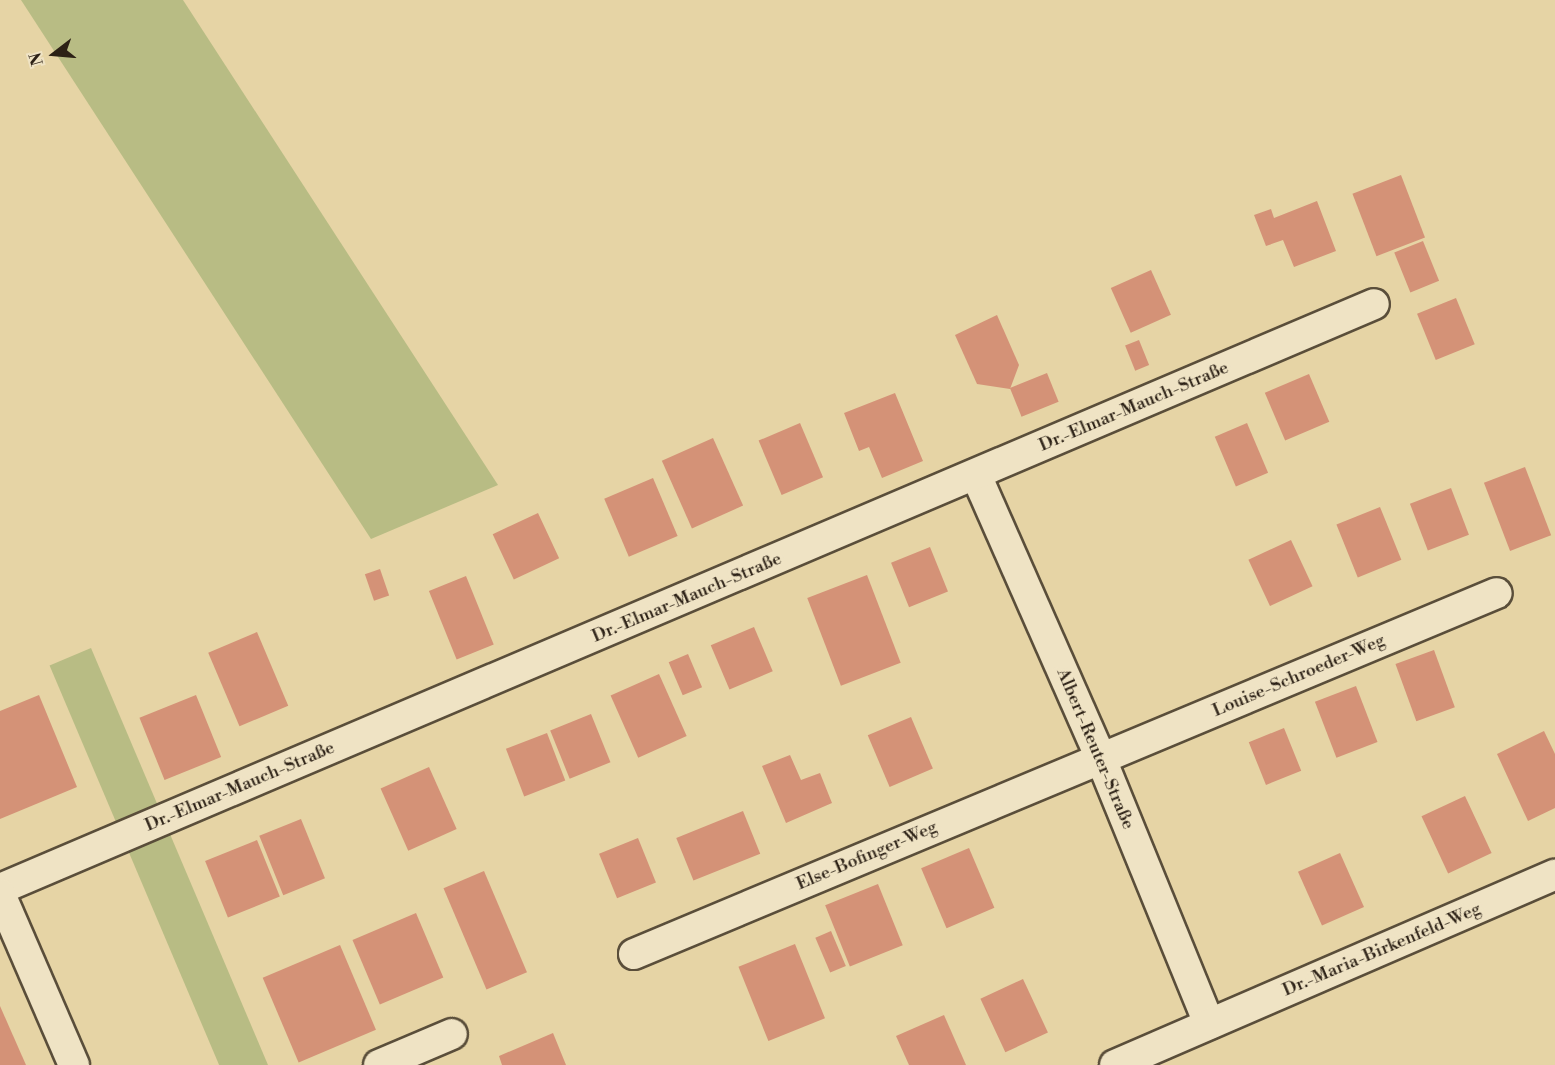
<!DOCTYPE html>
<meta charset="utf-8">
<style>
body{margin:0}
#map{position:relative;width:1555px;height:1065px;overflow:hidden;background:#e6d4a5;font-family:"Libre Bodoni",serif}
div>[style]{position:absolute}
.green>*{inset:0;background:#b8bc84;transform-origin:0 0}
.building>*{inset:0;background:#d49277;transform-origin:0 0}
.roads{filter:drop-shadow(2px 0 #5a4e3a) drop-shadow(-2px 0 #5a4e3a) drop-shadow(0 2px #5a4e3a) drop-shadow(0 -2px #5a4e3a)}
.minor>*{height:30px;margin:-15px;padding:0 15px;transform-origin:15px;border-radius:15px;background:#efe3c4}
span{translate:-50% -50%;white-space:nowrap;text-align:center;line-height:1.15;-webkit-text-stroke:6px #efe3c4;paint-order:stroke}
.street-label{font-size:18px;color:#2c2116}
.north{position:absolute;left:24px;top:24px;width:60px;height:60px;-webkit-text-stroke:4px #efe3c4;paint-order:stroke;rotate:254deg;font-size:16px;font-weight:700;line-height:24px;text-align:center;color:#2c2116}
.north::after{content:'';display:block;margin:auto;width:21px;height:27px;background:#2c2116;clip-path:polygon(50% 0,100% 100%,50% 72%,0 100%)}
</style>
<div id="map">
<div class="green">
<i style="clip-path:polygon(21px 0,183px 0,498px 485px,371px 539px)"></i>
<i style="left:91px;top:648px;width:454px;height:45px;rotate:67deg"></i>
</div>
<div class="building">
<i style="left:1401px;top:175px;width:67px;height:52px;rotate:69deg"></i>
<i style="clip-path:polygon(1317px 201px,1336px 251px,1294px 267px,1283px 240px,1266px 246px,1254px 215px,1271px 209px,1274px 218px)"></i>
<i style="left:1423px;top:241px;width:43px;height:31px;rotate:68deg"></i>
<i style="left:1151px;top:270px;width:49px;height:44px;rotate:66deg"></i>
<i style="left:1456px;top:298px;width:50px;height:42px;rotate:68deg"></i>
<i style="clip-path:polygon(997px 315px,1019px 365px,1010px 389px,977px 384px,955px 335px)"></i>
<i style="left:1139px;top:340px;width:27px;height:15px;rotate:68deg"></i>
<i style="left:1047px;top:373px;width:31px;height:40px;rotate:68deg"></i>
<i style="left:1309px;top:374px;width:52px;height:48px;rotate:67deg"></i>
<i style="clip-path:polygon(895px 393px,923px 461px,882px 478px,869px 447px,859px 451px,844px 413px)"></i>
<i style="left:800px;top:423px;width:59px;height:45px;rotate:67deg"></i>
<i style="left:1247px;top:423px;width:54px;height:35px;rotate:67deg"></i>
<i style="left:713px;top:438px;width:74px;height:56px;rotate:66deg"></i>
<i style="left:1525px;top:467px;width:73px;height:44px;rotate:69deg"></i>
<i style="left:653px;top:478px;width:63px;height:53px;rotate:67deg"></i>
<i style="left:1451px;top:488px;width:50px;height:44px;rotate:69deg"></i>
<i style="left:1380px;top:507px;width:57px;height:47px;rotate:68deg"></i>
<i style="left:538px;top:513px;width:50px;height:50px;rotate:65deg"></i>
<i style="left:1291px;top:540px;width:51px;height:47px;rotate:65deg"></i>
<i style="left:930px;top:547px;width:48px;height:42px;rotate:68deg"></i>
<i style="left:380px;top:569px;width:28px;height:16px;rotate:71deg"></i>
<i style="left:867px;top:575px;width:94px;height:64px;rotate:69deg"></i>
<i style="left:466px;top:576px;width:74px;height:40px;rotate:68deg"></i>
<i style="left:754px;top:627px;width:48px;height:47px;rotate:67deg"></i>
<i style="left:257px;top:632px;width:80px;height:53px;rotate:67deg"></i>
<i style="left:1434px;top:650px;width:61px;height:41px;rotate:70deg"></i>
<i style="left:688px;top:654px;width:36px;height:21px;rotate:67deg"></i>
<i style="left:659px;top:674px;width:68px;height:53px;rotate:66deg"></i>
<i style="left:1356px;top:686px;width:60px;height:44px;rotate:69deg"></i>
<i style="clip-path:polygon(39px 695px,77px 787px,0 819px,0 711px)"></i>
<i style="left:196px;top:695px;width:67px;height:61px;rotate:68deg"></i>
<i style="left:591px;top:714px;width:52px;height:44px;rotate:68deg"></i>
<i style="left:911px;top:717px;width:56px;height:47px;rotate:67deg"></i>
<i style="left:1284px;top:728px;width:46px;height:38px;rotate:68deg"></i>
<i style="clip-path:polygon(1544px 731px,1555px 754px,1555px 808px,1528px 821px,1497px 754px)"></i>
<i style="left:547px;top:733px;width:51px;height:44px;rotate:69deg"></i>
<i style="clip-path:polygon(790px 755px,801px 780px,820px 773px,832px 803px,786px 823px,762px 766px)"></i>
<i style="left:429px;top:767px;width:68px;height:53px;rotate:66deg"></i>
<i style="left:1465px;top:796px;width:63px;height:48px;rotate:65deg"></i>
<i style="left:743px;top:811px;width:46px;height:72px;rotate:68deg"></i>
<i style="left:301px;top:819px;width:64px;height:45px;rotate:68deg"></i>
<i style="left:638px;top:838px;width:48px;height:42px;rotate:68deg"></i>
<i style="left:257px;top:840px;width:61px;height:56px;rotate:68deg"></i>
<i style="left:969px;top:848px;width:65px;height:52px;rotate:67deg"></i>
<i style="left:1340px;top:853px;width:59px;height:46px;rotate:66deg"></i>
<i style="left:484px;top:871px;width:110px;height:44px;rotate:67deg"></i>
<i style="left:878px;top:884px;width:66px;height:57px;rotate:68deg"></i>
<i style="left:416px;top:913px;width:70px;height:69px;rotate:67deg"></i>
<i style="left:831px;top:931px;width:38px;height:17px;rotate:67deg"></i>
<i style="left:795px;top:944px;width:80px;height:61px;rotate:68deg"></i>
<i style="left:340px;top:945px;width:92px;height:84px;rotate:67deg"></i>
<i style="left:1023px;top:979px;width:59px;height:47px;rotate:65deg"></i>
<i style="clip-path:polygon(0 1006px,26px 1065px,0 1065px)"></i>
<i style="clip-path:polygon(944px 1015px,966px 1065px,909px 1065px,896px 1036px)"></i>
<i style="clip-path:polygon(553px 1033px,566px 1065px,502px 1065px,499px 1056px)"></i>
</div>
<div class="roads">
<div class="minor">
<i style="left:976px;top:475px;width:310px;rotate:66.2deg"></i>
<i style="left:1101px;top:759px;width:286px;rotate:67.8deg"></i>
<i style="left:0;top:889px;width:1493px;rotate:-23.06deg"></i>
<i style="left:0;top:894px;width:186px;rotate:66.6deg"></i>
<i style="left:634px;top:954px;width:935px;rotate:-22.7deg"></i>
<i style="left:379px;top:1065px;width:79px;rotate:-23deg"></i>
<i style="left:1115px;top:1065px;width:479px;rotate:-23.4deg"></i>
</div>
</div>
<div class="street-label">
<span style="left:1134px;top:407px;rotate:-23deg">Dr.-Elmar-Mauch-Straße</span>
<span style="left:687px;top:598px;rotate:-23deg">Dr.-Elmar-Mauch-Straße</span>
<span style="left:1299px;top:676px;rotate:-23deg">Louise-Schroeder-Weg</span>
<span style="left:1095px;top:749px;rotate:67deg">Albert-Reuter-Straße</span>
<span style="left:240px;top:787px;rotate:-23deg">Dr.-Elmar-Mauch-Straße</span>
<span style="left:867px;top:856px;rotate:-23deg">Else-Bofinger-Weg</span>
<span style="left:1382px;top:950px;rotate:-23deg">Dr.-Maria-Birkenfeld-Weg</span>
</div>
<div class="north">N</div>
</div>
